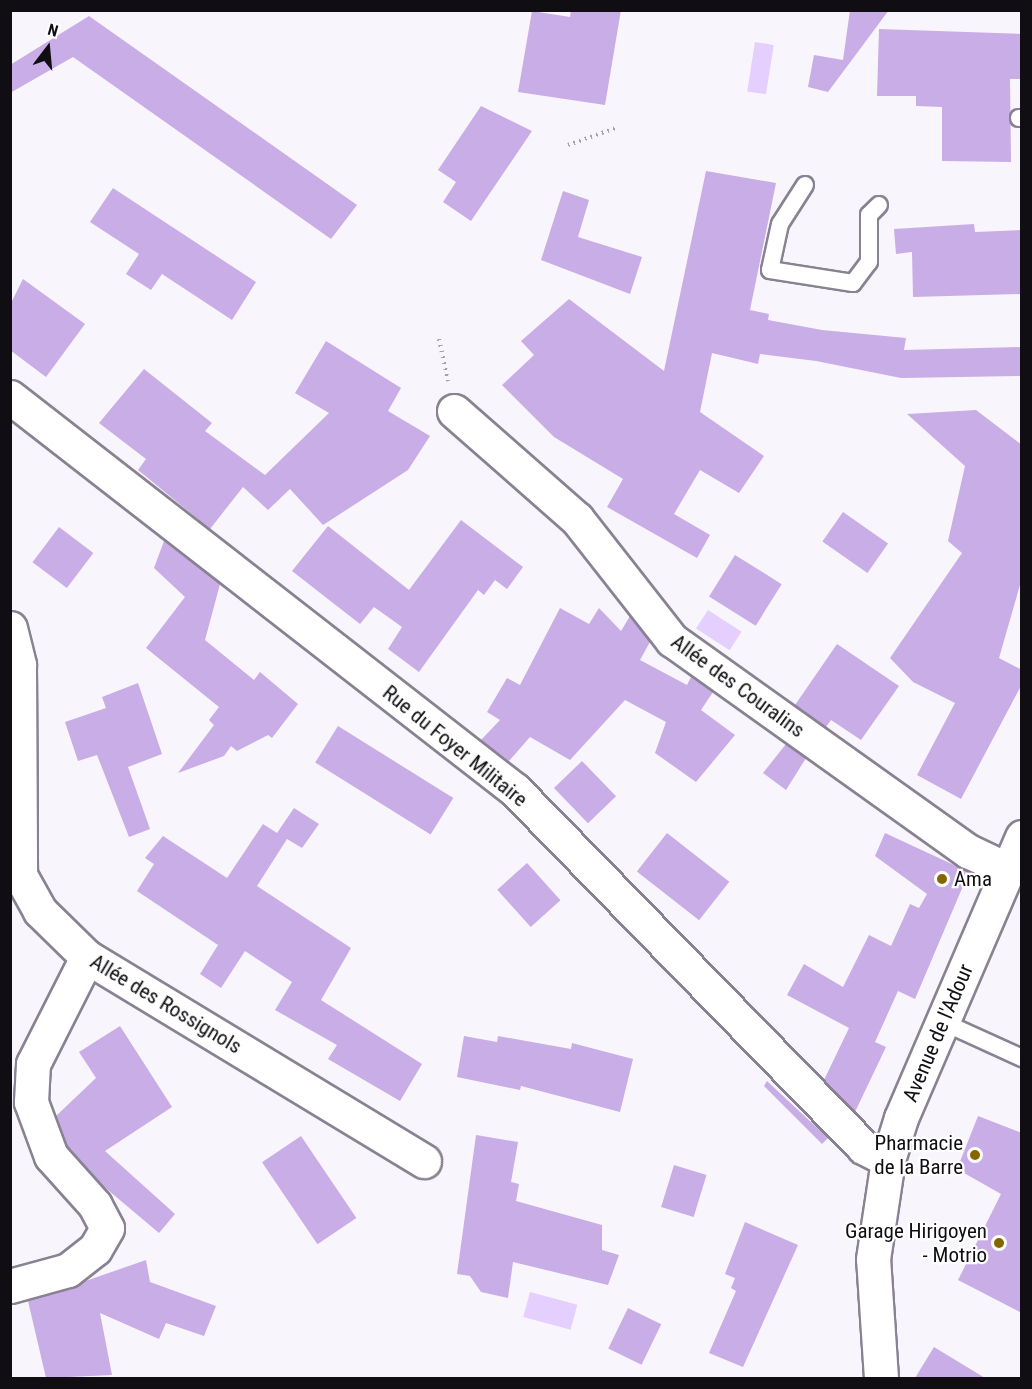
<!DOCTYPE html>
<meta charset="utf-8">
<style>
body{margin:0}
#map{position:relative;width:1032px;height:1389px;overflow:hidden;background:#f9f5fd;font-family:"Roboto Condensed",sans-serif}
div>[style]{position:absolute}
.water>*{inset:0;background:#e4cffe;transform-origin:0 0}
.building>*{inset:0;background:#c8ade7;transform-origin:0 0}
.path>*{height:4px;margin-top:-2px;transform-origin:0;background:repeating-linear-gradient(90deg,#a5a2a8 0 1.5px,transparent 0 6px)}
.roads{filter:drop-shadow(2px 0 #898292) drop-shadow(-2px 0 #898292) drop-shadow(0 2px #898292) drop-shadow(0 -2px #898292)}
.lane>*{height:16px;margin:-8px;padding:0 8px;transform-origin:8px;border-radius:8px;background:#fff}
.street>*{height:33px;margin:-16.5px;padding:0 16.5px;transform-origin:16.5px;border-radius:16.5px;background:#fff}
.secondary>*{height:33px;margin:-16.5px;padding:0 16.5px;transform-origin:16.5px;border-radius:16.5px;background:#fff}
.dots>*{width:16px;height:16px;translate:-50% -50%;box-sizing:border-box;border:3px solid #fff;border-radius:50%}
span{translate:-50% -50%;white-space:nowrap;text-align:center;line-height:1.15;-webkit-text-stroke:4.5px #fff;paint-order:stroke}
.street-label{font-size:21px;color:#100e13}
.poi-label{font-size:21px;color:#100e13}
.left{translate:0 -50%;text-align:left}
.right{translate:-100% -50%;text-align:right}
.frame{position:absolute;inset:0;border:12px solid #100e13;pointer-events:none}
.north{position:absolute;left:18px;top:18px;width:60px;height:60px;-webkit-text-stroke:4px #fff;paint-order:stroke;rotate:16deg;font-size:16px;font-weight:700;line-height:24px;text-align:center;color:#100e13}
.north::after{content:'';display:block;margin:auto;width:21px;height:27px;background:#100e13;clip-path:polygon(50% 0,100% 100%,50% 72%,0 100%)}
</style>
<div id="map">
<div class="water">
<i style="left:755px;top:42px;width:19px;height:50px;rotate:9deg"></i>
<i style="left:708px;top:610px;width:40px;height:22px;rotate:33deg"></i>
<i style="left:530px;top:1292px;width:49px;height:26px;rotate:15deg"></i>
</div>
<div class="building">
<i style="clip-path:polygon(571px 10px,621px 10px,605px 105px,518px 92px,532px 11px,570px 17px)"></i>
<i style="clip-path:polygon(850px 10px,889px 10px,828px 92px,808px 87px,814px 55px,843px 60px)"></i>
<i style="clip-path:polygon(89px 16px,357px 205px,331px 239px,73px 57px,10px 93px,10px 65px)"></i>
<i style="clip-path:polygon(879px 29px,1022px 34px,1022px 79px,1010px 79px,1011px 162px,942px 161px,942px 107px,916px 106px,916px 96px,877px 96px)"></i>
<i style="clip-path:polygon(481px 106px,532px 131px,471px 221px,443px 202px,456px 182px,438px 170px)"></i>
<i style="clip-path:polygon(706px 171px,776px 183px,750px 310px,769px 314px,768px 320px,822px 330px,906px 338px,904px 350px,1022px 347px,1022px 376px,901px 378px,816px 361px,760px 354px,758px 364px,712px 353px,700px 412px,764px 456px,739px 493px,700px 470px,674px 514px,710px 535px,697px 558px,607px 507px,623px 479px,554px 437px,502px 385px,534px 355px,521px 341px,569px 299px,664px 371px)"></i>
<i style="clip-path:polygon(113px 188px,256px 282px,232px 320px,162px 274px,151px 290px,126px 274px,139px 254px,90px 222px)"></i>
<i style="clip-path:polygon(563px 191px,589px 200px,578px 237px,642px 257px,630px 294px,541px 260px)"></i>
<i style="clip-path:polygon(974px 224px,975px 232px,1022px 230px,1022px 294px,913px 297px,912px 252px,896px 254px,894px 229px)"></i>
<i style="clip-path:polygon(23px 279px,85px 324px,46px 377px,10px 350px,10px 305px)"></i>
<i style="clip-path:polygon(326px 341px,401px 388px,388px 411px,430px 436px,408px 470px,323px 525px,290px 489px,268px 510px,243px 487px,210px 529px,138px 470px,146px 459px,99px 423px,144px 369px,212px 423px,205px 431px,265px 475px,329px 413px,295px 393px)"></i>
<i style="clip-path:polygon(976px 410px,1022px 445px,1022px 578px,999px 658px,1022px 670px,1022px 684px,961px 799px,917px 775px,955px 703px,913px 682px,890px 658px,962px 553px,948px 541px,965px 466px,907px 414px)"></i>
<i style="left:843px;top:512px;width:55px;height:36px;rotate:35deg"></i>
<i style="clip-path:polygon(461px 520px,523px 567px,507px 589px,495px 580px,484px 595px,478px 590px,419px 672px,388px 649px,402px 627px,374px 607px,360px 624px,292px 571px,328px 526px,409px 590px)"></i>
<i style="left:59px;top:527px;width:43px;height:44px;rotate:37deg"></i>
<i style="clip-path:polygon(164px 541px,220px 584px,205px 640px,254px 680px,260px 672px,298px 704px,272px 738px,268px 735px,237px 751px,231px 746px,224px 756px,178px 773px,214px 725px,209px 720px,219px 707px,146px 648px,185px 597px,154px 568px)"></i>
<i style="left:735px;top:555px;width:55px;height:49px;rotate:32deg"></i>
<i style="clip-path:polygon(560px 608px,589px 624px,599px 608px,621px 631px,630px 616px,650px 642px,640px 660px,687px 685px,691px 677px,713px 692px,701px 710px,735px 735px,696px 782px,655px 753px,666px 722px,625px 700px,570px 760px,530px 737px,509px 761px,481px 740px,500px 720px,487px 712px,507px 678px,520px 685px)"></i>
<i style="clip-path:polygon(837px 644px,899px 686px,861px 740px,831px 720px,826px 727px,795px 705px)"></i>
<i style="clip-path:polygon(138px 683px,162px 754px,128px 767px,150px 829px,129px 837px,97px 755px,78px 761px,65px 722px,106px 708px,102px 697px)"></i>
<i style="left:338px;top:726px;width:136px;height:43px;rotate:32deg"></i>
<i style="clip-path:polygon(786px 744px,806px 758px,786px 790px,763px 773px)"></i>
<i style="left:582px;top:761px;width:49px;height:39px;rotate:46deg"></i>
<i style="clip-path:polygon(294px 808px,319px 824px,302px 848px,287px 839px,257px 886px,351px 948px,321px 1000px,422px 1064px,400px 1101px,328px 1059px,337px 1045px,275px 1010px,292px 982px,245px 951px,221px 988px,200px 974px,218px 945px,137px 891px,154px 864px,145px 858px,163px 836px,227px 878px,263px 824px,277px 833px)"></i>
<i style="left:667px;top:833px;width:79px;height:49px;rotate:38deg"></i>
<i style="clip-path:polygon(885px 833px,969px 872px,915px 999px,898px 991px,875px 1042px,886px 1047px,855px 1112px,824px 1080px,849px 1028px,787px 995px,804px 964px,843px 987px,869px 935px,891px 946px,910px 904px,919px 908px,927px 894px,875px 856px)"></i>
<i style="left:527px;top:863px;width:50px;height:40px;rotate:48deg"></i>
<i style="clip-path:polygon(120px 1026px,172px 1107px,105px 1151px,175px 1214px,159px 1233px,102px 1185px,67px 1146px,56px 1116px,96px 1078px,79px 1052px)"></i>
<i style="clip-path:polygon(464px 1036px,497px 1042px,498px 1036px,571px 1049px,572px 1043px,633px 1059px,620px 1112px,521px 1086px,520px 1090px,457px 1077px)"></i>
<i style="clip-path:polygon(767px 1081px,828px 1138px,822px 1144px,764px 1086px)"></i>
<i style="clip-path:polygon(978px 1116px,1022px 1133px,1022px 1313px,958px 1280px,1001px 1194px,957px 1169px)"></i>
<i style="clip-path:polygon(476px 1135px,518px 1142px,511px 1182px,519px 1184px,516px 1201px,602px 1225px,602px 1250px,619px 1255px,608px 1285px,513px 1262px,508px 1298px,481px 1292px,470px 1276px,457px 1274px)"></i>
<i style="left:301px;top:1136px;width:99px;height:47px;rotate:56deg"></i>
<i style="left:674px;top:1165px;width:34px;height:44px;rotate:17deg"></i>
<i style="clip-path:polygon(745px 1222px,798px 1245px,743px 1367px,709px 1353px,736px 1291px,731px 1288px,735px 1278px,725px 1274px)"></i>
<i style="clip-path:polygon(146px 1260px,150px 1282px,216px 1306px,204px 1336px,166px 1323px,159px 1339px,100px 1313px,112px 1375px,46px 1378px,28px 1301px)"></i>
<i style="left:628px;top:1308px;width:37px;height:45px;rotate:26deg"></i>
<i style="clip-path:polygon(934px 1347px,985px 1378px,915px 1378px)"></i>
</div>
<div class="path">
<i style="left:568px;top:145px;width:51px;rotate:-19.5deg"></i>
<i style="left:439px;top:339px;width:43px;rotate:77.9deg"></i>
</div>
<div class="roads">
<div class="lane">
<i style="left:1019px;top:118px;width:3px"></i>
<i style="left:805px;top:185px;width:46px;rotate:122.7deg"></i>
<i style="left:780px;top:224px;width:47px;rotate:102.3deg"></i>
<i style="left:770px;top:270px;width:84px;rotate:8.9deg"></i>
<i style="left:853px;top:283px;width:26px;rotate:-53deg"></i>
<i style="left:869px;top:262px;width:47px;rotate:-90deg"></i>
<i style="left:869px;top:215px;width:14px;rotate:-45deg"></i>
<i style="left:943px;top:1022px;width:87px;rotate:24.5deg"></i>
</div>
<div class="street">
<i style="left:10px;top:397px;width:640px;rotate:37.89deg"></i>
<i style="left:515px;top:790px;width:499px;rotate:45.7deg"></i>
<i style="left:863px;top:1147px;width:28px;rotate:27deg"></i>
<i style="left:454px;top:411px;width:164px;rotate:41.3deg"></i>
<i style="left:577px;top:519px;width:154px;rotate:51.9deg"></i>
<i style="left:672px;top:640px;width:364px;rotate:35.5deg"></i>
<i style="left:968px;top:851px;width:42px;rotate:25.3deg"></i>
<i style="left:10px;top:628px;width:38px;rotate:76deg"></i>
<i style="left:19px;top:665px;width:210px;rotate:89.7deg"></i>
<i style="left:20px;top:875px;width:41px;rotate:60.9deg"></i>
<i style="left:40px;top:911px;width:66px;rotate:44.4deg"></i>
<i style="left:87px;top:957px;width:394px;rotate:31.2deg"></i>
<i style="left:10px;top:1286px;width:60px;rotate:-15.4deg"></i>
<i style="left:68px;top:1270px;width:34px;rotate:-38deg"></i>
<i style="left:95px;top:1249px;width:24px;rotate:-60deg"></i>
<i style="left:107px;top:1228px;width:26px;rotate:-118deg"></i>
<i style="left:95px;top:1205px;width:66px;rotate:-131.9deg"></i>
<i style="left:51px;top:1156px;width:58px;rotate:-110.3deg"></i>
<i style="left:31px;top:1102px;width:38px;rotate:-87deg"></i>
<i style="left:33px;top:1064px;width:120px;rotate:-63.2deg"></i>
</div>
<div class="secondary">
<i style="left:881px;top:1378px;width:119px;rotate:-93.8deg"></i>
<i style="left:873px;top:1259px;width:100px;rotate:-81.4deg"></i>
<i style="left:888px;top:1160px;width:44px;rotate:-72.8deg"></i>
<i style="left:901px;top:1118px;width:306px;rotate:-66.7deg"></i>
</div>
</div>
<div class="dots">
<i style="left:942px;top:879px;background:#856500"></i>
<i style="left:975px;top:1155px;background:#856500"></i>
<i style="left:999px;top:1243px;background:#856500"></i>
</div>
<div class="street-label">
<span style="left:738px;top:686px;rotate:36deg">Allée des Couralins</span>
<span style="left:455px;top:746px;rotate:39deg">Rue du Foyer Militaire</span>
<span style="left:166px;top:1004px;rotate:31deg">Allée des Rossignols</span>
<span style="left:938px;top:1033px;rotate:-67deg">Avenue de l'Adour</span>
</div>
<div class="poi-label">
<span class="left" style="left:954px;top:879px">Ama</span>
<span class="right" style="left:963px;top:1155px">Pharmacie<br>de la Barre</span>
<span class="right" style="left:987px;top:1243px">Garage Hirigoyen<br>- Motrio</span>
</div>
<div class="frame"></div>
<div class="north">N</div>
</div>
